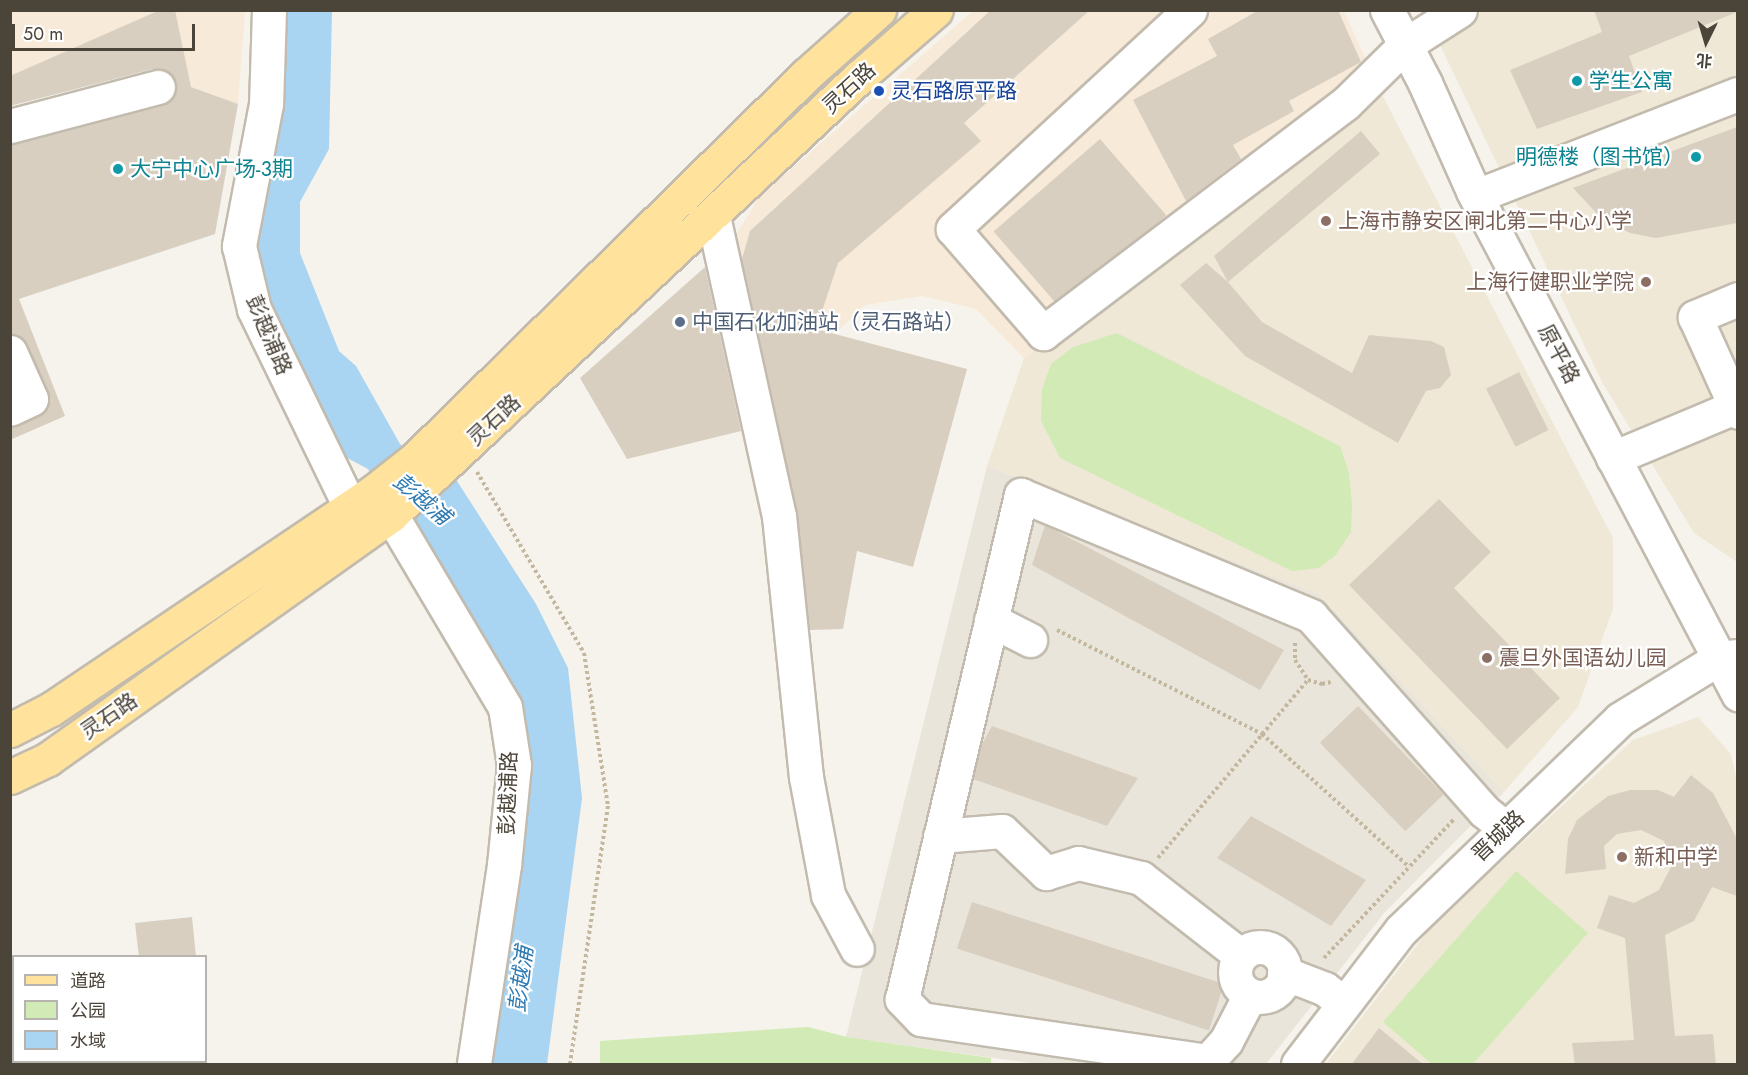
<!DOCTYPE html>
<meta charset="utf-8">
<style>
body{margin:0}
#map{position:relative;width:1748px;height:1075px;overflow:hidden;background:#f6f3ec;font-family:Jost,"Noto Sans SC",sans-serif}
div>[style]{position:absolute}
.residential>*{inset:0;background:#eae5da}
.commercial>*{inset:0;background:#f7ead8}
.education>*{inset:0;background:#efe8d6}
.green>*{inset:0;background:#d2eab5}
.water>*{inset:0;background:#a9d4f2}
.building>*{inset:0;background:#d8cfc1;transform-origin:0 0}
.path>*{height:4px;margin-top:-2px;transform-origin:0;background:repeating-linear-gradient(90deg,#c4b79f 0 3px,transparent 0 6px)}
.roads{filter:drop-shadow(2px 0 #c2bbae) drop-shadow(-2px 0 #c2bbae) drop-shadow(0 2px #c2bbae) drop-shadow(0 -2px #c2bbae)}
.minor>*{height:33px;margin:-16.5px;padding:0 16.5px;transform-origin:16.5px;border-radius:16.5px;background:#fff}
.minor>.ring{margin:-16.5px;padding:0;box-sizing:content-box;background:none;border:33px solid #fff;border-radius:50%}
.major>*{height:33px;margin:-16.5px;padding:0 16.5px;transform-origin:16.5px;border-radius:16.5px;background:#ffe39c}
.dots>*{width:16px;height:16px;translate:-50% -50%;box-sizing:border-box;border:3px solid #fff;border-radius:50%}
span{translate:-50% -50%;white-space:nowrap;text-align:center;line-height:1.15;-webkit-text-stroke:4.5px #fff;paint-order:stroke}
.culture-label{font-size:21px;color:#0d838f}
.left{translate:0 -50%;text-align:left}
.right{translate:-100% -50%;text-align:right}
.street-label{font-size:21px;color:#4b4439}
.transit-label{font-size:21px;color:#164399}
.education-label{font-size:21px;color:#785e54}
.service-label{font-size:21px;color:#4e5e75}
.water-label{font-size:22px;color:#2e7ab2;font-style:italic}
.frame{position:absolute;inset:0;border:12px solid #4b4439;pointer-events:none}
.legend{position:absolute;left:12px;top:955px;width:195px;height:108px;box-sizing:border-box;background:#fff;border:2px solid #b7b4b0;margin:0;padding:8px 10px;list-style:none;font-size:18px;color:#4b4439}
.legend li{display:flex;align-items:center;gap:12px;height:30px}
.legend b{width:30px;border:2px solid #b7b4b0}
.north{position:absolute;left:1676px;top:12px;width:60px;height:60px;-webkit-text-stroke:4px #fff;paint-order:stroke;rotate:185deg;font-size:16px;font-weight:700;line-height:24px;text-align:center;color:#4b4439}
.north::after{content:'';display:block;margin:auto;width:21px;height:27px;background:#4b4439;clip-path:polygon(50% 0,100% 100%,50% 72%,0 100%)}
.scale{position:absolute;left:12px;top:24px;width:183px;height:27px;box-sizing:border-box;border:3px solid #4b4439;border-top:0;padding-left:8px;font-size:18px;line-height:21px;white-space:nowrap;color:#4b4439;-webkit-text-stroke:4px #fff;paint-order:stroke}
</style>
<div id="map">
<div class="residential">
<i style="clip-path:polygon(987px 466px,1319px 594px,1504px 792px,1385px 912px,1266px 1064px,1038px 1064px,846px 1037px)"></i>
</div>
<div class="commercial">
<i style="clip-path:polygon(11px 11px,160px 11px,11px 76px)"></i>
<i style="clip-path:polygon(175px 11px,245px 11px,238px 104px,191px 87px)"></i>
<i style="clip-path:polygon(973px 11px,1344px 11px,1378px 87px,1024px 358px,976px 309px,922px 296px,865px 305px,835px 334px,749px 345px,732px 241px,760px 196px)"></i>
</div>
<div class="education">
<i style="clip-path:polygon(1482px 11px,1737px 11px,1737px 562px,1694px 533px,1602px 382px,1440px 45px)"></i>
<i style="clip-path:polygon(1378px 87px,1613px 538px,1613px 609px,1578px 707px,1504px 792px,1319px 594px,987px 466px,1024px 358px)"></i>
<i style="clip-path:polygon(1698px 717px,1731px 754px,1738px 787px,1737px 1064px,1326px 1064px,1430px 928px,1633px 740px)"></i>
</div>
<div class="green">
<i style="clip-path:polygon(1117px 333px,1340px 446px,1349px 473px,1352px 504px,1351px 532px,1335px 556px,1319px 568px,1292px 571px,1060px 458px,1041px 421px,1042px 389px,1051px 364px,1073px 347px)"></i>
<i style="clip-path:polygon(1516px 871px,1588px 933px,1473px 1064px,1432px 1064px,1383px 1022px)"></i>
<i style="clip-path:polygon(808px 1027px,847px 1037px,991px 1058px,991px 1064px,600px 1064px,600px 1041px)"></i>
</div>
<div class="water">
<i style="clip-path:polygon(277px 11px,332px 11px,329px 149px,300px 202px,300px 253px,339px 351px,356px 366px,400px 444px,457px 481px,536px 604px,568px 668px,582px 798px,547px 1064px,484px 1064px,505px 707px,368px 469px,332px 450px,252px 272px,275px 113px)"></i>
</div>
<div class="building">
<i style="clip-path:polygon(160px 10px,175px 10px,191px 87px,238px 104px,215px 234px,19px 299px,65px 416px,10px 440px,10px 427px,40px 416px,50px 400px,27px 344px,10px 333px,10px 144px,163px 105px,172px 100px,176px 83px,171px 73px,153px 69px,10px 106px,10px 76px)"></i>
<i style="clip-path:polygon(991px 10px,1090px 10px,964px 123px,981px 141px,838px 263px,816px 329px,967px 369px,913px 567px,857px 551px,843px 629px,810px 630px,797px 512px,742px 259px,750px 231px)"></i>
<i style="clip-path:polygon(1259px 10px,1338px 10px,1361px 62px,1289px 101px,1294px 111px,1233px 145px,1241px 159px,1186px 201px,1133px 100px,1217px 56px,1208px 39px)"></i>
<i style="clip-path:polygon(1594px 10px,1737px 10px,1737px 12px,1629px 56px,1642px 92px,1537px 129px,1510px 70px,1602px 32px)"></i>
<i style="clip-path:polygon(1737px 127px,1737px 223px,1656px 238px,1630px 233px,1602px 219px,1573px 188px)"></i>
<i style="clip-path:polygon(1361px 131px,1380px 154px,1228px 282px,1262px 322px,1352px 373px,1369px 335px,1431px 341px,1444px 347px,1451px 375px,1440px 388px,1426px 391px,1398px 443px,1245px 356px,1180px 285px,1206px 263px,1228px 282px,1214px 256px)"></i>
<i style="left:1100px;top:139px;width:101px;height:141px;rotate:49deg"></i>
<i style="clip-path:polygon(705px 267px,741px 431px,627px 459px,580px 378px)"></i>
<i style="left:1519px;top:372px;width:65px;height:37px;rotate:63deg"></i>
<i style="clip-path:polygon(1439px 499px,1491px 552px,1454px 588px,1560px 698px,1507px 749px,1349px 585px)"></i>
<i style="clip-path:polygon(1045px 525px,1284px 650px,1260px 690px,1032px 565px)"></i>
<i style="left:1358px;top:706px;width:123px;height:53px;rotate:46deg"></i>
<i style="clip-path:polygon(992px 726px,1138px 778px,1107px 826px,973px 779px,980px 748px)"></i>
<i style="clip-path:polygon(1691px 775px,1713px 793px,1737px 839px,1737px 896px,1712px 887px,1694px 921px,1665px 935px,1675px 1036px,1713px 1034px,1716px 1065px,1575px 1065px,1572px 1043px,1634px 1040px,1625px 938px,1597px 928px,1609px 895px,1634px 903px,1659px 890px,1671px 867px,1664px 841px,1641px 830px,1617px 834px,1604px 846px,1606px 869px,1565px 874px,1568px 839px,1577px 820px,1608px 796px,1630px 790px,1658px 790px,1674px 797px)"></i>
<i style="clip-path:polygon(1251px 816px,1366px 880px,1331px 926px,1217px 858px)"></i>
<i style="left:972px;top:902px;width:265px;height:49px;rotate:18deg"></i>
<i style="clip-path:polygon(192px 917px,196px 957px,139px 957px,135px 923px)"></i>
<i style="clip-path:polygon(1379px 1028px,1424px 1065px,1351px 1065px)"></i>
</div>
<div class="path">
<i style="left:477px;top:472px;width:210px;rotate:59.4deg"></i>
<i style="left:584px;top:653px;width:155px;rotate:81.1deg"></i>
<i style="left:608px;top:806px;width:261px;rotate:98.4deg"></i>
<i style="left:1057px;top:630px;width:230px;rotate:26.9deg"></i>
<i style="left:1262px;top:734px;width:198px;rotate:42.1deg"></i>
<i style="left:1295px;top:643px;width:17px;rotate:90deg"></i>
<i style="left:1295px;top:660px;width:24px;rotate:57deg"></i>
<i style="left:1308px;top:680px;width:15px;rotate:16deg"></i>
<i style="left:1322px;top:684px;width:9px;rotate:-13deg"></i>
<i style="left:1158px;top:858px;width:233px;rotate:-49.9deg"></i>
<i style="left:1324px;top:958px;width:190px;rotate:-46.9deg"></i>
</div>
<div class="roads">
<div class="minor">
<i style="left:269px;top:10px;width:94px;rotate:91.8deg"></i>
<i style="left:266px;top:104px;width:145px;rotate:100.8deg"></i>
<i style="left:239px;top:246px;width:65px;rotate:76.6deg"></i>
<i style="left:254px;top:309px;width:220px;rotate:64.1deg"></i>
<i style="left:350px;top:507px;width:30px;rotate:28deg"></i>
<i style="left:1190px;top:10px;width:323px;rotate:137.3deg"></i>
<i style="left:953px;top:229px;width:138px;rotate:49.1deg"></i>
<i style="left:1043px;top:333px;width:380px;rotate:-37.2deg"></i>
<i style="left:1346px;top:103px;width:83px;rotate:-44.5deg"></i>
<i style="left:1405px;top:45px;width:65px;rotate:-32.5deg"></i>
<i style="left:1387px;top:10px;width:82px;rotate:62.5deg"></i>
<i style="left:1425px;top:83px;width:118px;rotate:66deg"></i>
<i style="left:1473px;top:191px;width:569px;rotate:62.22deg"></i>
<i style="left:10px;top:126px;width:153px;rotate:-14.8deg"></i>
<i style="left:1476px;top:196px;width:281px;rotate:-21.3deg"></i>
<i style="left:713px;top:216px;width:307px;rotate:77.6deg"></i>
<i style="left:779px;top:516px;width:262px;rotate:84.1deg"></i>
<i style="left:806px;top:777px;width:120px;rotate:79.4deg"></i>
<i style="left:828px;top:895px;width:61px;rotate:61.8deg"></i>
<i style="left:1738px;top:299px;width:47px;rotate:157.3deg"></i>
<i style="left:1695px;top:317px;width:104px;rotate:65.6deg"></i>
<i style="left:10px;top:352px;width:51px;rotate:65.9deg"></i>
<i style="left:31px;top:399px;width:23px;rotate:155deg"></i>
<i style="left:1613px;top:458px;width:132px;rotate:-22.7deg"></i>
<i style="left:391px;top:515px;width:223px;rotate:59.3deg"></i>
<i style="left:505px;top:707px;width:59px;rotate:81.2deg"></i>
<i style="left:514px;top:765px;width:100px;rotate:95.7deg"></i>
<i style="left:504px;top:865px;width:201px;rotate:98.6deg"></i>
<i style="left:991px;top:620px;width:44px;rotate:27.1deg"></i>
<i style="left:940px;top:836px;width:62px;rotate:-4.6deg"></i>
<i style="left:1002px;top:831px;width:61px;rotate:43.7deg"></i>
<i style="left:1046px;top:873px;width:34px;rotate:-17deg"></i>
<i style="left:1078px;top:863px;width:65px;rotate:13.4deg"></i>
<i style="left:1141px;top:878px;width:125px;rotate:37.9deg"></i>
<i class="ring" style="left:1235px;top:947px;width:17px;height:17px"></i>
<i style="left:1284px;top:973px;width:44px;rotate:21.3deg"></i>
<i style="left:1325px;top:989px;width:24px;rotate:38deg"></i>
<i style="left:1249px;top:997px;width:50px;rotate:117.6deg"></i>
<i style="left:1226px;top:1041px;width:27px;rotate:132deg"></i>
<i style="left:1208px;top:1061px;width:290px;rotate:-171.7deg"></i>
<i style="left:921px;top:1019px;width:28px;rotate:-134deg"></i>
<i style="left:902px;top:999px;width:518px;rotate:-76.72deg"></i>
<i style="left:1021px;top:495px;width:314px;rotate:22.6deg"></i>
<i style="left:1311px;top:616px;width:261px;rotate:48.4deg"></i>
<i style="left:1484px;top:811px;width:28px;rotate:39deg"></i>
<i style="left:1298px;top:1064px;width:169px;rotate:-52.5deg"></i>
<i style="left:1401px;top:930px;width:304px;rotate:-43.9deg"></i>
<i style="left:1620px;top:719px;width:116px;rotate:-31.6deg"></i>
<i style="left:1719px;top:658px;width:19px;rotate:-6deg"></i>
</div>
<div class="major">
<i style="left:10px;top:730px;width:46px;rotate:-27.1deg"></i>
<i style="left:51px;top:709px;width:388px;rotate:-34deg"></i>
<i style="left:373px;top:492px;width:55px;rotate:-38.3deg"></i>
<i style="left:416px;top:458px;width:547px;rotate:-44.48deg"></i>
<i style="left:806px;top:75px;width:98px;rotate:-41.7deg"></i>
<i style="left:10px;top:777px;width:42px;rotate:-25.3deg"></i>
<i style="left:48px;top:759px;width:421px;rotate:-35.4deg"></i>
<i style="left:391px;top:515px;width:640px;rotate:-43.1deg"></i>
<i style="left:858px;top:78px;width:103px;rotate:-41.1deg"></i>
</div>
</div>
<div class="dots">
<i style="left:1577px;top:81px;background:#0f9aa8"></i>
<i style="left:879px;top:91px;background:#1a4fb4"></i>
<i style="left:1696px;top:157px;background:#0f9aa8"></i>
<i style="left:118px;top:169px;background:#0f9aa8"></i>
<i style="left:1326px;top:221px;background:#8d6e63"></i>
<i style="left:1646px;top:282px;background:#8d6e63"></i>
<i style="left:680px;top:322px;background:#5c6f8a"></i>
<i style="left:1487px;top:658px;background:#8d6e63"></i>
<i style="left:1622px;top:857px;background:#8d6e63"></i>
</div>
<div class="culture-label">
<span class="left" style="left:1589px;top:81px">学生公寓</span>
<span class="right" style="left:1684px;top:157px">明德楼（图书馆）</span>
<span class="left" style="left:130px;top:169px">大宁中心广场-3期</span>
</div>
<div class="street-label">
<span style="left:849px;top:88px;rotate:-43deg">灵石路</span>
<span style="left:269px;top:335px;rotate:67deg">彭越浦路</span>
<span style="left:1559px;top:354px;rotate:62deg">原平路</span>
<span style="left:494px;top:420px;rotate:-43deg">灵石路</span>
<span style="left:109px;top:716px;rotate:-35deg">灵石路</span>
<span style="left:508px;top:793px;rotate:-88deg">彭越浦路</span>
<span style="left:1498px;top:836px;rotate:-44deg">晋城路</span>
</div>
<div class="transit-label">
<span class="left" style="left:891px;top:91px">灵石路原平路</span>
</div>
<div class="education-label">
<span class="left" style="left:1338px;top:221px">上海市静安区闸北第二中心小学</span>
<span class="right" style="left:1634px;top:282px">上海行健职业学院</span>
<span class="left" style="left:1499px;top:658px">震旦外国语幼儿园</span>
<span class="left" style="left:1634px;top:857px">新和中学</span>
</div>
<div class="service-label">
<span class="left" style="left:692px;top:322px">中国石化加油站（灵石路站）</span>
</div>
<div class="water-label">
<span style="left:422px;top:499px;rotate:40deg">彭越浦</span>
<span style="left:521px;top:979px;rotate:-83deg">彭越浦</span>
</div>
<div class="frame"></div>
<ul class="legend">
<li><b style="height:8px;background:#ffe39c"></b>道路</li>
<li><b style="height:16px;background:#d2eab5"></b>公园</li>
<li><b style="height:16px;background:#a9d4f2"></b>水域</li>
</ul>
<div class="north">北</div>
<div class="scale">50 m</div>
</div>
